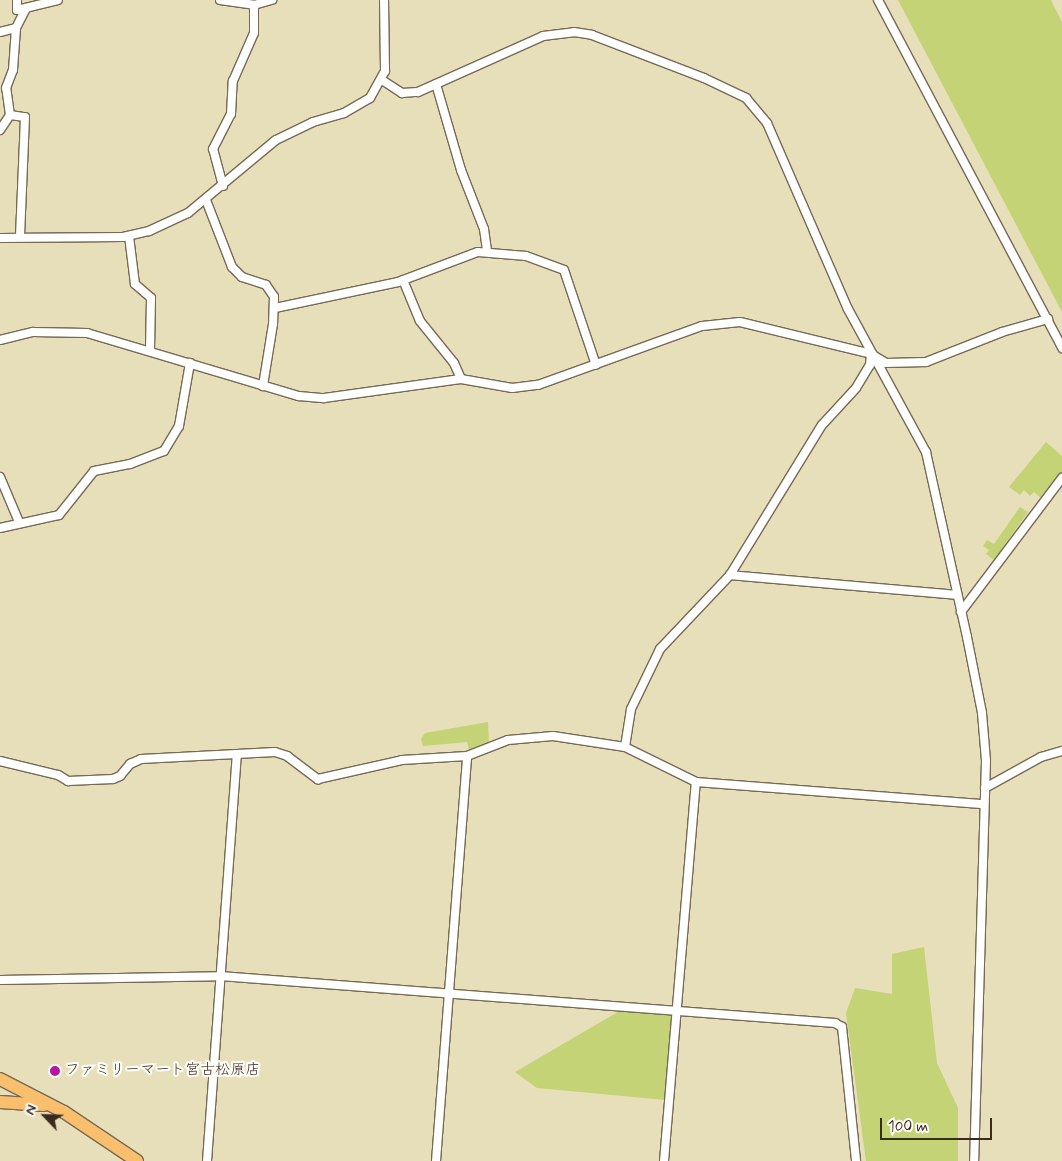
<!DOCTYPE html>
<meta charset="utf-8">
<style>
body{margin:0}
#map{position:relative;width:1062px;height:1161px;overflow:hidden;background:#e6dfba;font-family:Mynerve,"Klee One",sans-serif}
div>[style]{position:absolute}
.green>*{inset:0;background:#c4d376}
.roads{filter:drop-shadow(1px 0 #776955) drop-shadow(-1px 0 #776955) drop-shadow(0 1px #776955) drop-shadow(0 -1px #776955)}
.minor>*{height:8px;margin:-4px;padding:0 4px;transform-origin:4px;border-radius:4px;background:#fff}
.trunk>*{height:12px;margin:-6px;padding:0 6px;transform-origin:6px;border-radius:6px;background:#f9bf6d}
.dots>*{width:14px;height:14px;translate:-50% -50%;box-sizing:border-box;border:2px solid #fdfcf7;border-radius:50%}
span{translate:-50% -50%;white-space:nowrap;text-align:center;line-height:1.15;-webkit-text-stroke:4.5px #fdfcf7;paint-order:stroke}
.poi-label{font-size:15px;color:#3b2a1e}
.left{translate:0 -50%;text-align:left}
.north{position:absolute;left:20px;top:1091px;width:50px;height:50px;-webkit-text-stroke:4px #fdfcf7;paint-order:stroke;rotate:294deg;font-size:14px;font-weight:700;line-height:20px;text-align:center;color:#3b2a1e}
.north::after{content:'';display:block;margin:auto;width:18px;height:22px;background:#3b2a1e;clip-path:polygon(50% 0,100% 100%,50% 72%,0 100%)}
.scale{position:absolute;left:880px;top:1118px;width:112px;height:22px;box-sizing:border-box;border:2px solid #3b2a1e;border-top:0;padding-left:6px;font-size:15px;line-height:18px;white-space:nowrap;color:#3b2a1e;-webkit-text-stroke:4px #fdfcf7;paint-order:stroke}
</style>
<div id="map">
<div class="green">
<i style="clip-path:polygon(898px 0,1051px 0,1062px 22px,1062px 312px)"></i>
<i style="clip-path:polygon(1046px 442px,1062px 456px,1062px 473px,1041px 498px,1034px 492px,1030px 496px,1024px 490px,1020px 495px,1009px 487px)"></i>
<i style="clip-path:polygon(1020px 507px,1028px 512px,994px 560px,986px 554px,989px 550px,983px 546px,987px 540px,994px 544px)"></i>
<i style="clip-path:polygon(488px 722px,489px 744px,469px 750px,467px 742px,423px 746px,421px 739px,425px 733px)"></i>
<i style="clip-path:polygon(924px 947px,937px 1063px,958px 1108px,958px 1161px,866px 1161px,846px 1013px,855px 988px,892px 994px,892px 954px)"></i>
<i style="clip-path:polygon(623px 1009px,675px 1012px,666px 1100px,537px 1088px,515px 1072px)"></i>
</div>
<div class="roads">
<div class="minor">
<i style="left:17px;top:0;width:10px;rotate:90deg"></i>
<i style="left:17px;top:10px;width:42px;rotate:-13.7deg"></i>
<i style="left:220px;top:0;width:34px;rotate:8deg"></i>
<i style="left:254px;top:5px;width:19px;rotate:-16deg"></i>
<i style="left:878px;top:0;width:394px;rotate:62.1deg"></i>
<i style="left:0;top:32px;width:16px;rotate:-14deg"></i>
<i style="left:382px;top:80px;width:24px;rotate:33deg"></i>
<i style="left:402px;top:93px;width:16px;rotate:-4deg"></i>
<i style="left:418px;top:92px;width:137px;rotate:-24.1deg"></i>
<i style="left:543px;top:36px;width:31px;rotate:-7deg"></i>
<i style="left:574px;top:32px;width:18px;rotate:9deg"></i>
<i style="left:592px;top:35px;width:120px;rotate:21deg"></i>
<i style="left:704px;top:78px;width:47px;rotate:25.5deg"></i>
<i style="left:746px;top:98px;width:33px;rotate:50deg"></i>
<i style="left:767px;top:123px;width:203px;rotate:66.5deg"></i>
<i style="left:848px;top:309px;width:163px;rotate:61.4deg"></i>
<i style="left:926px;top:452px;width:189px;rotate:77.5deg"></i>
<i style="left:967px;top:637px;width:77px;rotate:78.8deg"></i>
<i style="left:982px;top:713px;width:48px;rotate:85.2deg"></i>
<i style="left:986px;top:761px;width:400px;rotate:91.7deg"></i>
<i style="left:436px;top:84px;width:90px;rotate:73.8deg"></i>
<i style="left:461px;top:170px;width:63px;rotate:68.7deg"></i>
<i style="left:484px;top:229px;width:22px;rotate:82deg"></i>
<i style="left:10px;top:115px;width:27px;rotate:-98deg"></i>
<i style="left:6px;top:88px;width:19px;rotate:-69deg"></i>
<i style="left:13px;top:70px;width:42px;rotate:-85.9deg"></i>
<i style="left:16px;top:28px;width:22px;rotate:-63deg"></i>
<i style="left:0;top:130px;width:18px;rotate:-56deg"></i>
<i style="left:10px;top:115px;width:15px;rotate:8deg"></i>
<i style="left:25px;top:117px;width:120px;rotate:92.4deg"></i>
<i style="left:223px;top:186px;width:38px;rotate:-105deg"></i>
<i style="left:213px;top:149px;width:39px;rotate:-63deg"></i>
<i style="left:231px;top:114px;width:33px;rotate:-87deg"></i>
<i style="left:233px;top:81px;width:52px;rotate:-66.4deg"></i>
<i style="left:254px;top:33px;width:28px;rotate:-90deg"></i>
<i style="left:206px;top:200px;width:72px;rotate:68.8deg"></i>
<i style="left:232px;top:267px;width:14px;rotate:45deg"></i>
<i style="left:242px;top:277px;width:25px;rotate:18deg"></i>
<i style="left:266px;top:285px;width:14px;rotate:56deg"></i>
<i style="left:274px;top:297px;width:27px;rotate:92deg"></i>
<i style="left:273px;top:324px;width:63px;rotate:99.2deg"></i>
<i style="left:129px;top:236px;width:48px;rotate:82.9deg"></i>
<i style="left:135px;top:284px;width:21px;rotate:41deg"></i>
<i style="left:151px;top:298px;width:53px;rotate:91.1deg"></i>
<i style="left:0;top:238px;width:123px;rotate:-0.5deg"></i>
<i style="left:123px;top:237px;width:27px;rotate:-13deg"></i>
<i style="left:149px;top:231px;width:43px;rotate:-24.8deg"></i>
<i style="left:188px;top:213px;width:114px;rotate:-39.7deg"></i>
<i style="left:276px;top:140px;width:41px;rotate:-25.9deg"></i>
<i style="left:313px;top:122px;width:32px;rotate:-16deg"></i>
<i style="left:344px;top:113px;width:30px;rotate:-30deg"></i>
<i style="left:370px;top:98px;width:31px;rotate:-61deg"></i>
<i style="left:385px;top:71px;width:71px;rotate:-90.8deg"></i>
<i style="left:403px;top:280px;width:44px;rotate:67.5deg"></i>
<i style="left:420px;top:321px;width:54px;rotate:51deg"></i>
<i style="left:454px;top:363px;width:17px;rotate:66deg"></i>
<i style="left:275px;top:308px;width:126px;rotate:-11.9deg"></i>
<i style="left:398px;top:282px;width:85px;rotate:-20.6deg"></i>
<i style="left:478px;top:252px;width:48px;rotate:4.8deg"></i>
<i style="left:526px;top:256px;width:40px;rotate:20.2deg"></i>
<i style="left:564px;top:270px;width:100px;rotate:71.4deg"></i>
<i style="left:0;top:340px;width:34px;rotate:-14deg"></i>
<i style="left:33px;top:332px;width:54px;rotate:1.1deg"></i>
<i style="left:87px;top:333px;width:221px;rotate:16.6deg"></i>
<i style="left:299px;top:396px;width:25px;rotate:5deg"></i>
<i style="left:324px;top:398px;width:138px;rotate:-7.9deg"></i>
<i style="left:461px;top:379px;width:52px;rotate:10deg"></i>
<i style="left:512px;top:388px;width:26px;rotate:-7deg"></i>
<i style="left:538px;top:385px;width:174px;rotate:-19.8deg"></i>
<i style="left:702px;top:326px;width:38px;rotate:-6deg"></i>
<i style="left:740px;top:322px;width:135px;rotate:13.7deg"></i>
<i style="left:871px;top:354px;width:17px;rotate:31deg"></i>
<i style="left:886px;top:363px;width:40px;rotate:-1.4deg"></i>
<i style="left:926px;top:362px;width:82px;rotate:-21.5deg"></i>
<i style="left:1002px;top:332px;width:48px;rotate:-15.8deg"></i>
<i style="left:0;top:477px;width:49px;rotate:67.1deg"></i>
<i style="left:0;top:528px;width:60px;rotate:-12.4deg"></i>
<i style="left:59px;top:515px;width:56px;rotate:-51.5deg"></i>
<i style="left:94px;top:471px;width:37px;rotate:-11deg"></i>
<i style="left:130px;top:464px;width:36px;rotate:-21deg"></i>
<i style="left:164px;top:451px;width:29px;rotate:-59deg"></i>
<i style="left:179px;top:426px;width:64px;rotate:-80.1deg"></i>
<i style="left:730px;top:575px;width:228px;rotate:5deg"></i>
<i style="left:961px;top:612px;width:168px;rotate:-53deg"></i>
<i style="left:625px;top:747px;width:38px;rotate:-81deg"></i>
<i style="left:631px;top:709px;width:67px;rotate:-64.2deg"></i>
<i style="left:660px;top:649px;width:102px;rotate:-46.6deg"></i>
<i style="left:730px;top:575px;width:176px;rotate:-58.5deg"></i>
<i style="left:822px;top:425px;width:50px;rotate:-47.4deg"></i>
<i style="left:856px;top:388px;width:27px;rotate:-59deg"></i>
<i style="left:870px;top:365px;width:11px;rotate:-85deg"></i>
<i style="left:0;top:761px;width:60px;rotate:13.6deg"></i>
<i style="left:58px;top:775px;width:12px;rotate:31deg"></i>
<i style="left:68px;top:781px;width:45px;rotate:-2.5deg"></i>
<i style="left:113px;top:779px;width:8px;rotate:-23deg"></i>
<i style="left:120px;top:776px;width:16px;rotate:-50deg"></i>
<i style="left:130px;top:764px;width:12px;rotate:-24deg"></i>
<i style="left:141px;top:759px;width:134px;rotate:-3deg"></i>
<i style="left:275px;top:752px;width:13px;rotate:18deg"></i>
<i style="left:287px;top:756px;width:39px;rotate:37deg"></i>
<i style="left:318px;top:779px;width:86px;rotate:-12.7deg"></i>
<i style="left:402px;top:760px;width:65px;rotate:-3.5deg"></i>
<i style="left:467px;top:756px;width:44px;rotate:-21.3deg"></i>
<i style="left:508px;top:740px;width:45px;rotate:-5.1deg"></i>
<i style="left:553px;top:736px;width:73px;rotate:8.7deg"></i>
<i style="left:625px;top:747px;width:79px;rotate:26.2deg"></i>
<i style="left:696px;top:782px;width:289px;rotate:4.4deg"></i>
<i style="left:985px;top:788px;width:64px;rotate:-29deg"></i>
<i style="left:1041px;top:757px;width:22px;rotate:-16deg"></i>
<i style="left:0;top:980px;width:220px;rotate:-1deg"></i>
<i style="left:220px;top:976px;width:617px;rotate:4.37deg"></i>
<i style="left:835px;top:1023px;width:8px;rotate:30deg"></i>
<i style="left:842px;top:1027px;width:135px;rotate:84deg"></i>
<i style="left:207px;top:1161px;width:408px;rotate:-85.8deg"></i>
<i style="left:436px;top:1161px;width:406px;rotate:-85.6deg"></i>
<i style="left:664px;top:1161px;width:380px;rotate:-85.2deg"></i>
</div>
<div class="trunk">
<i style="left:0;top:1079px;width:72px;rotate:27.3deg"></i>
<i style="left:64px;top:1112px;width:88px;rotate:33.9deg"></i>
<i style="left:0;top:1102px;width:44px;rotate:3.9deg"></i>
</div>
</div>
<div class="dots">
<i style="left:55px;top:1071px;background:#b5179e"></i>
</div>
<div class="poi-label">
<span class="left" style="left:65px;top:1071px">ファミリーマート宮古松原店</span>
</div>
<div class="north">N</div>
<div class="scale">100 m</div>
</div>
